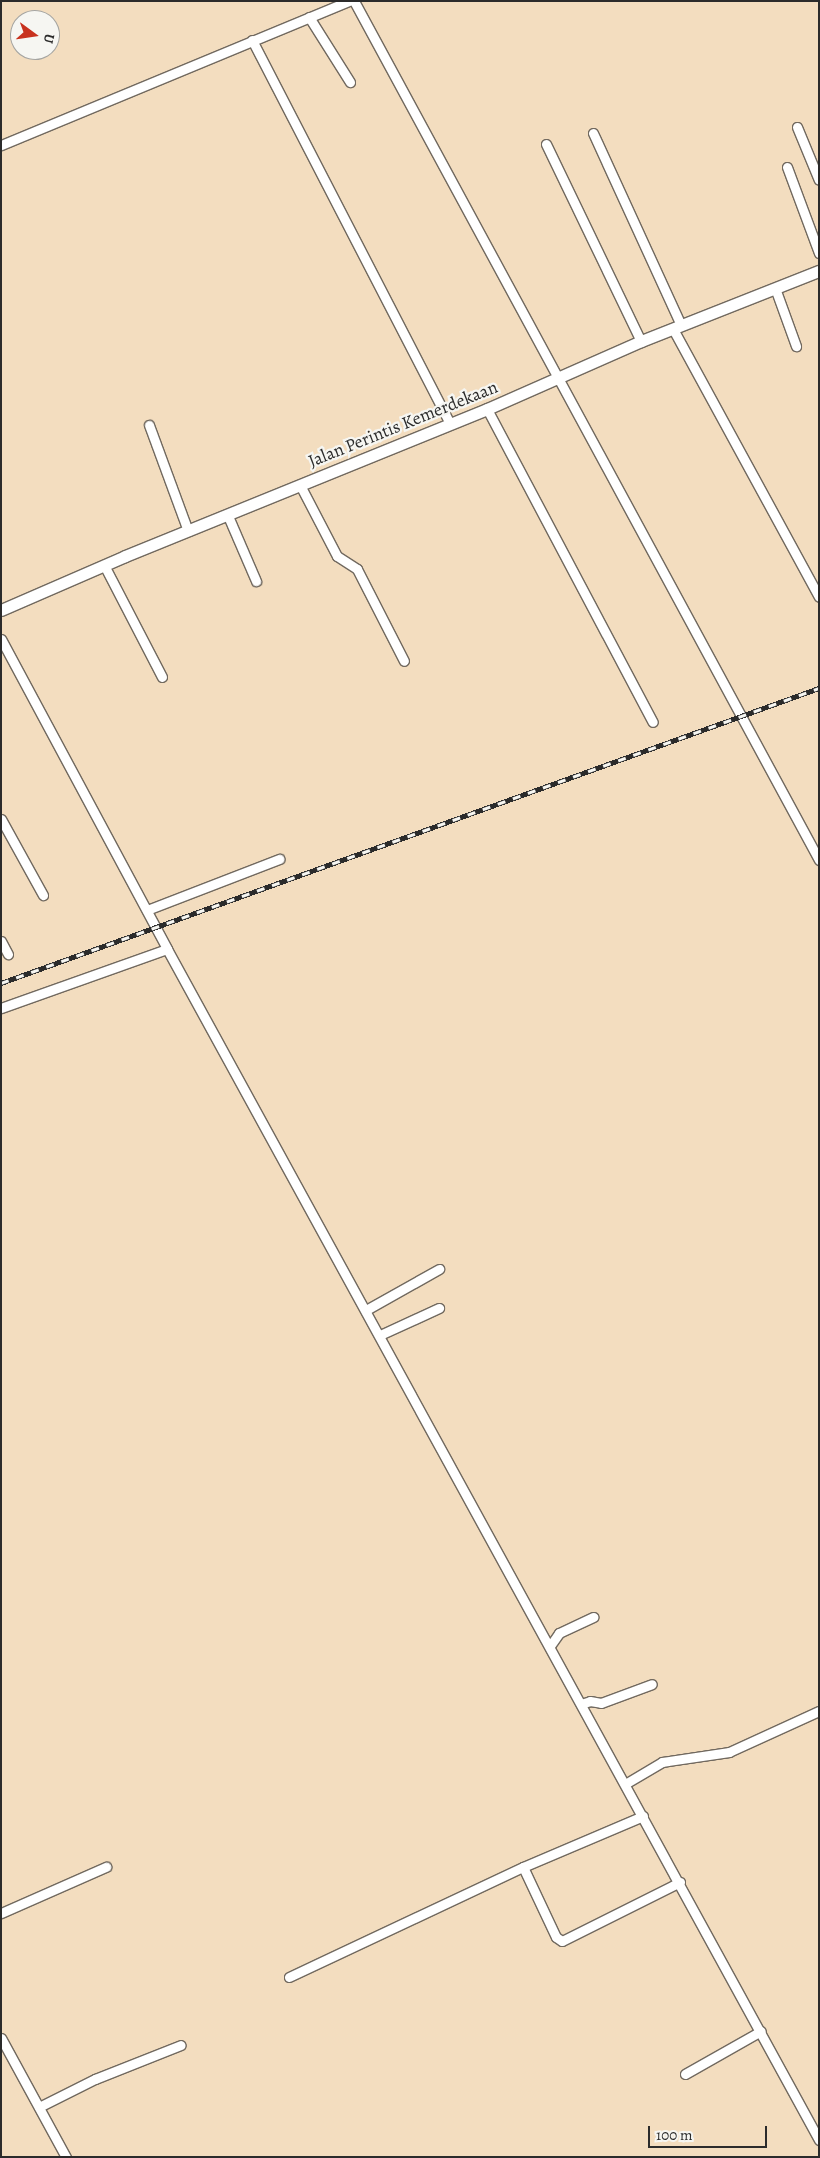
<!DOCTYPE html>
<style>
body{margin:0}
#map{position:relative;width:820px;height:2158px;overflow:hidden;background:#f3ddbf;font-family:Alegreya,serif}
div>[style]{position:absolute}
.roads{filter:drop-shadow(1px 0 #71695f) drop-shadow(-1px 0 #71695f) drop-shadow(0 1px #71695f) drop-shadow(0 -1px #71695f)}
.minor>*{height:9px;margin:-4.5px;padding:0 4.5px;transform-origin:4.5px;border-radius:4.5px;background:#fff}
.tertiary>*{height:11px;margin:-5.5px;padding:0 5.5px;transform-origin:5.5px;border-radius:5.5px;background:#fff}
.rail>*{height:4.5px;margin-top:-2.25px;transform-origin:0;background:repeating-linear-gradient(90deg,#f6f6f2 0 8px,#2b2b2b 0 16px);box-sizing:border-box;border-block:1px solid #2b2b2b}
span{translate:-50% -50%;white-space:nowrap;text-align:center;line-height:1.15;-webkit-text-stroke:4.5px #f6f6f2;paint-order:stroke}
.street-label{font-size:18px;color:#2b2b2b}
.frame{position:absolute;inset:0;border:2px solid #2b2b2b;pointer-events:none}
.north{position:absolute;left:10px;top:10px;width:50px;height:50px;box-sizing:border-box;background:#f6f6f2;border:1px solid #a5a5a2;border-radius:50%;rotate:104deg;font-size:14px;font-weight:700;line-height:20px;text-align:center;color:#2b2b2b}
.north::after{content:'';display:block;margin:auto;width:18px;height:22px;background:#c8321e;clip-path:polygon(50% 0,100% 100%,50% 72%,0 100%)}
.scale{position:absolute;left:648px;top:2126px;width:119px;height:22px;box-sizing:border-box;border:2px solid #2b2b2b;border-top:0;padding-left:6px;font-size:15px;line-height:18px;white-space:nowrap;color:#2b2b2b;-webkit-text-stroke:4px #f6f6f2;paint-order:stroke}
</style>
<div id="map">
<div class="roads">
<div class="minor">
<i style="left:354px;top:1px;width:977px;rotate:61.57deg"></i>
<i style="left:309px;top:17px;width:77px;rotate:57.8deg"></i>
<i style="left:252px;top:40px;width:431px;rotate:62.7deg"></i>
<i style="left:797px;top:127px;width:57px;rotate:67.5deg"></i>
<i style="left:593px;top:133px;width:211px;rotate:65.4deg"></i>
<i style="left:546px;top:144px;width:219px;rotate:64.3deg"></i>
<i style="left:1px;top:145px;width:377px;rotate:-22.5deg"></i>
<i style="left:787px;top:167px;width:92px;rotate:69.6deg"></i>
<i style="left:775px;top:288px;width:62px;rotate:70.1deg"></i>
<i style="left:673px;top:329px;width:305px;rotate:61.4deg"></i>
<i style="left:487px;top:409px;width:354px;rotate:62.1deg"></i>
<i style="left:149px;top:425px;width:113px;rotate:69.8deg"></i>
<i style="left:300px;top:485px;width:80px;rotate:62.5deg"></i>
<i style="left:337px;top:556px;width:24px;rotate:33deg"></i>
<i style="left:357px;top:569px;width:103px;rotate:62.9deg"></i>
<i style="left:228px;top:516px;width:71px;rotate:66.7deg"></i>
<i style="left:104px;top:565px;width:126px;rotate:62.6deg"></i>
<i style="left:1px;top:639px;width:352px;rotate:61.8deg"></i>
<i style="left:167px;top:949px;width:1358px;rotate:61.3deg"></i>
<i style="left:1px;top:819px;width:87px;rotate:61.1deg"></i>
<i style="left:147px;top:910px;width:142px;rotate:-21.1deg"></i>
<i style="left:1px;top:941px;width:15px;rotate:62deg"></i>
<i style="left:1px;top:1008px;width:176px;rotate:-19.6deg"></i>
<i style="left:366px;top:1310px;width:84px;rotate:-29.3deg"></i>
<i style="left:380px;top:1335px;width:65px;rotate:-24.6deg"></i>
<i style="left:550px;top:1646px;width:16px;rotate:-55deg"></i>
<i style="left:559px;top:1633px;width:38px;rotate:-25deg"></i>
<i style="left:581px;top:1704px;width:9px;rotate:-18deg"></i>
<i style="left:590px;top:1701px;width:11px;rotate:10deg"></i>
<i style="left:601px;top:1703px;width:54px;rotate:-20.4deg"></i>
<i style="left:625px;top:1784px;width:43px;rotate:-30.7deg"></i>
<i style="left:662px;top:1762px;width:68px;rotate:-8.5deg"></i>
<i style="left:729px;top:1752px;width:99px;rotate:-24.5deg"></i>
<i style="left:643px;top:1816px;width:130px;rotate:157deg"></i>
<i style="left:523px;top:1867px;width:77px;rotate:64.8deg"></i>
<i style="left:556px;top:1937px;width:7px;rotate:34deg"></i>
<i style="left:562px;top:1941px;width:132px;rotate:-26.6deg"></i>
<i style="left:1px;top:1913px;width:115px;rotate:-23.7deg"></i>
<i style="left:289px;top:1977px;width:259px;rotate:-25.2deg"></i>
<i style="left:1px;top:2038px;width:136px;rotate:61.4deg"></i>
<i style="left:685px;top:2074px;width:87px;rotate:-29.5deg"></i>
<i style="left:39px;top:2107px;width:63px;rotate:-26.6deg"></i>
<i style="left:95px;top:2079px;width:92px;rotate:-21.6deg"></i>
</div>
<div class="tertiary">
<i style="left:1px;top:610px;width:135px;rotate:-23.5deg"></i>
<i style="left:125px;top:556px;width:391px;rotate:-22.1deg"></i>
<i style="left:487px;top:409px;width:168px;rotate:-23.8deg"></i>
<i style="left:641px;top:341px;width:191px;rotate:-21.5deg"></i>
</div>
</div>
<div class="rail">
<i style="left:1px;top:983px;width:870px;rotate:-19.83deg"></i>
</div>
<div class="street-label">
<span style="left:403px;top:424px;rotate:-22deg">Jalan Perintis Kemerdekaan</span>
</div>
<div class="frame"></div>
<div class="north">U</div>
<div class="scale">100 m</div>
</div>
